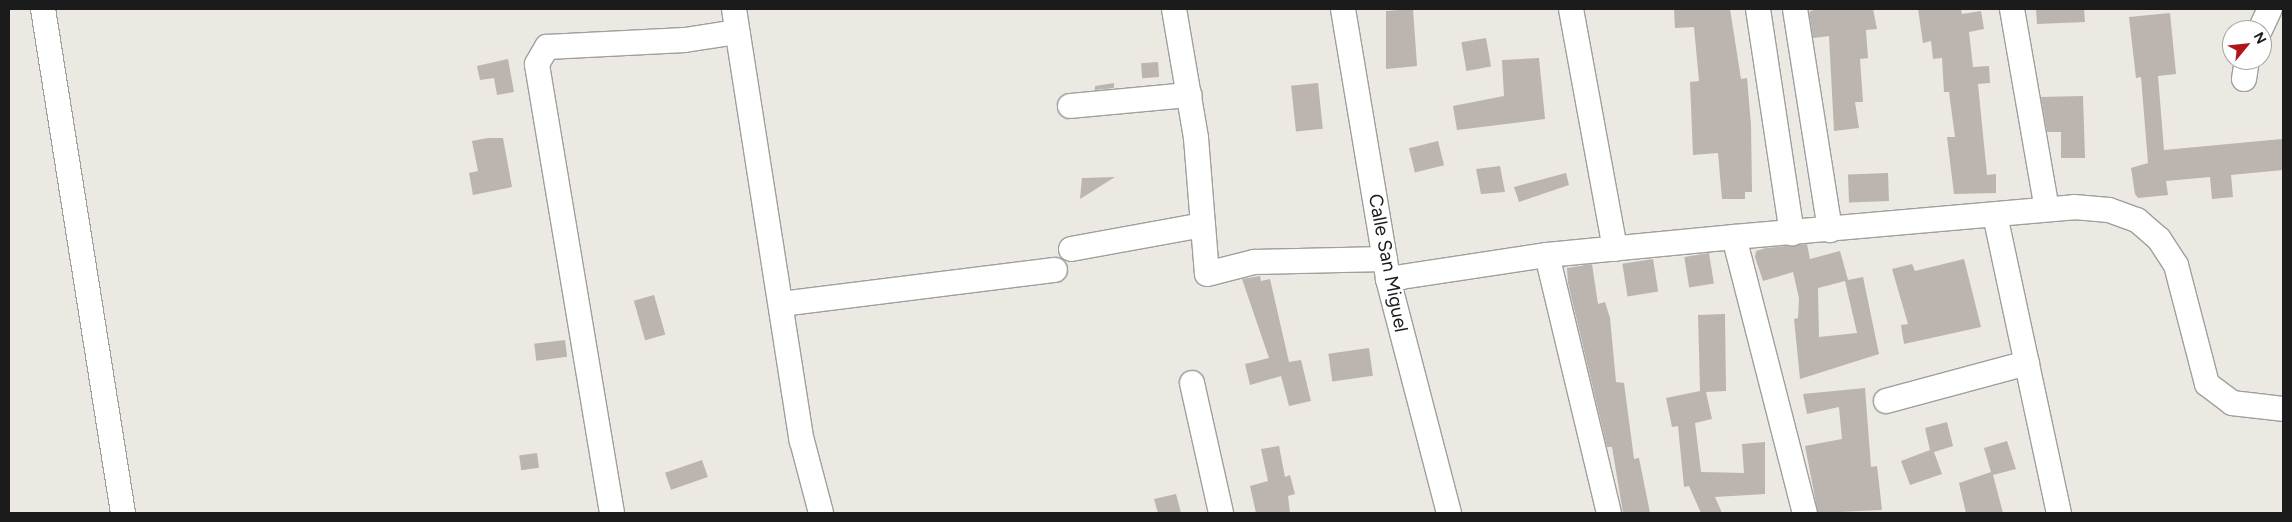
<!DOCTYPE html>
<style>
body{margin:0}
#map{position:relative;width:2292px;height:522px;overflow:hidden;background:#ece8e2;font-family:Figtree,sans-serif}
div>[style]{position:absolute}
.building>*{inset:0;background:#bbb4af;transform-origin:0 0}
.roads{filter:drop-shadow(1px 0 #9f9f9f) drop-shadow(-1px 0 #9f9f9f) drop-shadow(0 1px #9f9f9f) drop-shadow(0 -1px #9f9f9f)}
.minor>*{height:24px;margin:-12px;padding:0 12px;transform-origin:12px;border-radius:12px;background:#fff}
span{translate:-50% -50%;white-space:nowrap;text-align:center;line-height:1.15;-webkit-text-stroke:5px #fff;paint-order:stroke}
.street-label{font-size:19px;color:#1b1b1b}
.frame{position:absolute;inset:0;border:10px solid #1b1b1b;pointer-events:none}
.north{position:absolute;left:2222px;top:20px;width:50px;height:50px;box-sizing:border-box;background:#fff;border:1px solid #a4a4a4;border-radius:50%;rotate:62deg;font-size:14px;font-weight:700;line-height:20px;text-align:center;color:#1b1b1b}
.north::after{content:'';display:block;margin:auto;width:18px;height:22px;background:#b21519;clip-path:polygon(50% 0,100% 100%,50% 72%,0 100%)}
</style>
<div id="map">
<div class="building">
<i style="clip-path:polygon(1413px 9px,1417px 66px,1386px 69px,1386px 11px)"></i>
<i style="clip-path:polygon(1674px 9px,1730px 9px,1741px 79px,1747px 78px,1751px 125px,1752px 192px,1745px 192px,1745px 199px,1722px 199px,1718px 153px,1693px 155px,1690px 82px,1699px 81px,1694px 27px,1675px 28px)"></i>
<i style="clip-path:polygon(1816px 9px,1873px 9px,1877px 29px,1866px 30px,1868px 58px,1860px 59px,1863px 102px,1855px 102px,1859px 128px,1834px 131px,1829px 36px,1813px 38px,1809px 12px)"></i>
<i style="clip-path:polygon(1918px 9px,1961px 9px,1962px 14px,1981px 11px,1984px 29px,1969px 32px,1973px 67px,1989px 66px,1990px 83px,1978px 84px,1987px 175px,1996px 174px,1996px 193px,1954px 194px,1947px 137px,1955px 137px,1949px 92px,1944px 92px,1942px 58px,1933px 59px,1931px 41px,1923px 43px)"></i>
<i style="clip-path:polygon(2036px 9px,2084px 9px,2085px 22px,2037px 24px)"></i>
<i style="clip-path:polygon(2170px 13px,2176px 74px,2158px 76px,2164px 150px,2282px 139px,2283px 170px,2231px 175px,2233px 197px,2212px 199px,2210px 177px,2166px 181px,2168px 195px,2138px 198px,2135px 194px,2131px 168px,2148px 163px,2141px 77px,2136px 78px,2129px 17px)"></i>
<i style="left:1486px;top:38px;width:29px;height:25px;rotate:80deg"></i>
<i style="clip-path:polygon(1539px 58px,1545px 119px,1457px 130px,1453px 106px,1504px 96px,1502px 60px)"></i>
<i style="clip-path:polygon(508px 59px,514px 92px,497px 95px,494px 78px,480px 80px,477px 66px)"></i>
<i style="left:1158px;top:62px;width:15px;height:17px;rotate:86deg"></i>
<i style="clip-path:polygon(1114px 83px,1114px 88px,1095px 90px,1095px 86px)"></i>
<i style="left:1318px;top:83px;width:46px;height:27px;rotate:84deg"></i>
<i style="clip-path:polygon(2083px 96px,2085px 158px,2061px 158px,2061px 132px,2047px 132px,2041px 97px)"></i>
<i style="clip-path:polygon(488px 138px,503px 138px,512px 187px,473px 195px,469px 173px,478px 171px,472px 141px)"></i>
<i style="left:1438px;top:141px;width:25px;height:30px;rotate:76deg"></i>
<i style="clip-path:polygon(1500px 166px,1505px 192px,1481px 194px,1476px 169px)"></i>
<i style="clip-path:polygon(1566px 173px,1569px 185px,1519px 202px,1514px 187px)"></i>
<i style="left:1888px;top:173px;width:28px;height:40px;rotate:88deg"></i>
<i style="clip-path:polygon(1115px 177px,1080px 199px,1082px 178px)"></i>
<i style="clip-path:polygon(evenodd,1807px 244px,1810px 259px,1840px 251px,1848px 280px,1863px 277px,1879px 354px,1800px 379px,1794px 319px,1798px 318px,1799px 298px,1793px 272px,1763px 281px,1755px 257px,1756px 251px,1766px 248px,1807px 244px,1845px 281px,1857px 333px,1819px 337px,1818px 288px,1845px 281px)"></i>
<i style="left:1709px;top:253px;width:31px;height:25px;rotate:81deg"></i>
<i style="left:1653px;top:259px;width:33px;height:31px;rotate:81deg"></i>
<i style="clip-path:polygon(1964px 259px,1981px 327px,1904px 344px,1901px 325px,1908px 324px,1892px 269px,1912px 264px,1915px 271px)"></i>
<i style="clip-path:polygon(1592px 264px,1598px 304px,1605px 302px,1610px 318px,1616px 382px,1624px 383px,1634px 459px,1639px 458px,1650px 513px,1623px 513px,1612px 447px,1607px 447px,1568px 283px,1567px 268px)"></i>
<i style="clip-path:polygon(1260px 276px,1261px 281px,1270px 279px,1289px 362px,1301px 360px,1311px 401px,1289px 406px,1281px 376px,1250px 385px,1245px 364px,1269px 358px,1242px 279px)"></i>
<i style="left:654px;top:295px;width:41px;height:21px;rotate:74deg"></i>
<i style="clip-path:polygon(1725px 314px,1726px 391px,1706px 392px,1712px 419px,1695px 423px,1701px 472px,1744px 473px,1742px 444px,1765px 442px,1765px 494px,1715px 497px,1722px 513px,1701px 513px,1689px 486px,1684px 487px,1678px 426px,1672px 427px,1666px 398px,1700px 391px,1698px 315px)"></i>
<i style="left:565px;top:340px;width:17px;height:31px;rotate:83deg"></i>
<i style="left:1369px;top:348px;width:28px;height:41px;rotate:82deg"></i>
<i style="clip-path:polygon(1865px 388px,1871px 467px,1877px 466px,1882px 510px,1818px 513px,1805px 446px,1842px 439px,1839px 407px,1807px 414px,1803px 394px)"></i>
<i style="clip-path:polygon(1947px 422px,1953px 446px,1934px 452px,1942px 474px,1910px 485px,1901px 461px,1930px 450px,1925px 428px)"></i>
<i style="clip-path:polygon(2007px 441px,2016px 469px,1993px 475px,2003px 513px,1966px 513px,1959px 483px,1991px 472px,1984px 448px)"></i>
<i style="clip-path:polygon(1279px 446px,1285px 477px,1290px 475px,1295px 494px,1288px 496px,1290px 513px,1256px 513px,1250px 486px,1268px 481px,1261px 449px)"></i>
<i style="left:537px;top:453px;width:15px;height:18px;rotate:82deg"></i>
<i style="left:702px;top:460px;width:18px;height:39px;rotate:71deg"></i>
<i style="clip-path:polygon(1176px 494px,1181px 513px,1158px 513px,1154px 499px)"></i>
</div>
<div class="roads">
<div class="minor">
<i style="left:43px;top:9px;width:510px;rotate:80.98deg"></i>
<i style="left:734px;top:9px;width:437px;rotate:81.1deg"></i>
<i style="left:802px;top:441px;width:74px;rotate:75.2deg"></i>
<i style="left:1174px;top:9px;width:131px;rotate:80.3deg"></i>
<i style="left:1196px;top:138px;width:136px;rotate:85.4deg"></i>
<i style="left:1207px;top:274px;width:49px;rotate:-14.3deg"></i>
<i style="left:1254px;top:262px;width:131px;rotate:-1.3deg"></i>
<i style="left:1343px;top:9px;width:274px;rotate:80.5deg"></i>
<i style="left:1388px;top:279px;width:242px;rotate:75.4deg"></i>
<i style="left:1571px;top:9px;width:244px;rotate:79.6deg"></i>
<i style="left:1758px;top:9px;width:227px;rotate:81.4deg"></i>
<i style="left:1795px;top:9px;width:224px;rotate:81deg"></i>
<i style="left:2012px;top:9px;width:203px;rotate:80.1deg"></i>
<i style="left:2260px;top:30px;width:23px;rotate:-65deg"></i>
<i style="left:2244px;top:79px;width:19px;rotate:-81deg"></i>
<i style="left:1070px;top:106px;width:120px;rotate:-5.3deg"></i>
<i style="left:1995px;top:215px;width:305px;rotate:77.9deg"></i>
<i style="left:1734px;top:237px;width:285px;rotate:75.6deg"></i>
<i style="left:1071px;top:249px;width:134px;rotate:-10.3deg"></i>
<i style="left:1547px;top:255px;width:265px;rotate:76.5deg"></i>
<i style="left:1388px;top:279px;width:161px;rotate:-8.6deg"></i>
<i style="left:1547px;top:255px;width:188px;rotate:-5.5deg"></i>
<i style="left:1734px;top:237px;width:341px;rotate:-5deg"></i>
<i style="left:2074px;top:207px;width:35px;rotate:5deg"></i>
<i style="left:2109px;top:210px;width:30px;rotate:20deg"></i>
<i style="left:2137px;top:220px;width:29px;rotate:41deg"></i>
<i style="left:2159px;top:239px;width:31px;rotate:57deg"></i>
<i style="left:2176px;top:265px;width:123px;rotate:75.4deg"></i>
<i style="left:2207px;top:384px;width:31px;rotate:37deg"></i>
<i style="left:2232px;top:403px;width:51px;rotate:6.7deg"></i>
<i style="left:781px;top:304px;width:276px;rotate:-7.1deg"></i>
<i style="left:1192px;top:383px;width:133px;rotate:77.4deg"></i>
<i style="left:1886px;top:401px;width:146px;rotate:-15.1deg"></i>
<i style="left:612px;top:513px;width:455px;rotate:-99.5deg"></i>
<i style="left:537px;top:64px;width:20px;rotate:-60deg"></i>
<i style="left:547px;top:47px;width:138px;rotate:-2.9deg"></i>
<i style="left:685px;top:40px;width:53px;rotate:-8.7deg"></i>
</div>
</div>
<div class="street-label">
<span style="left:1388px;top:263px;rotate:79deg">Calle San Miguel</span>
</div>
<div class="frame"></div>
<div class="north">N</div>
</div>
